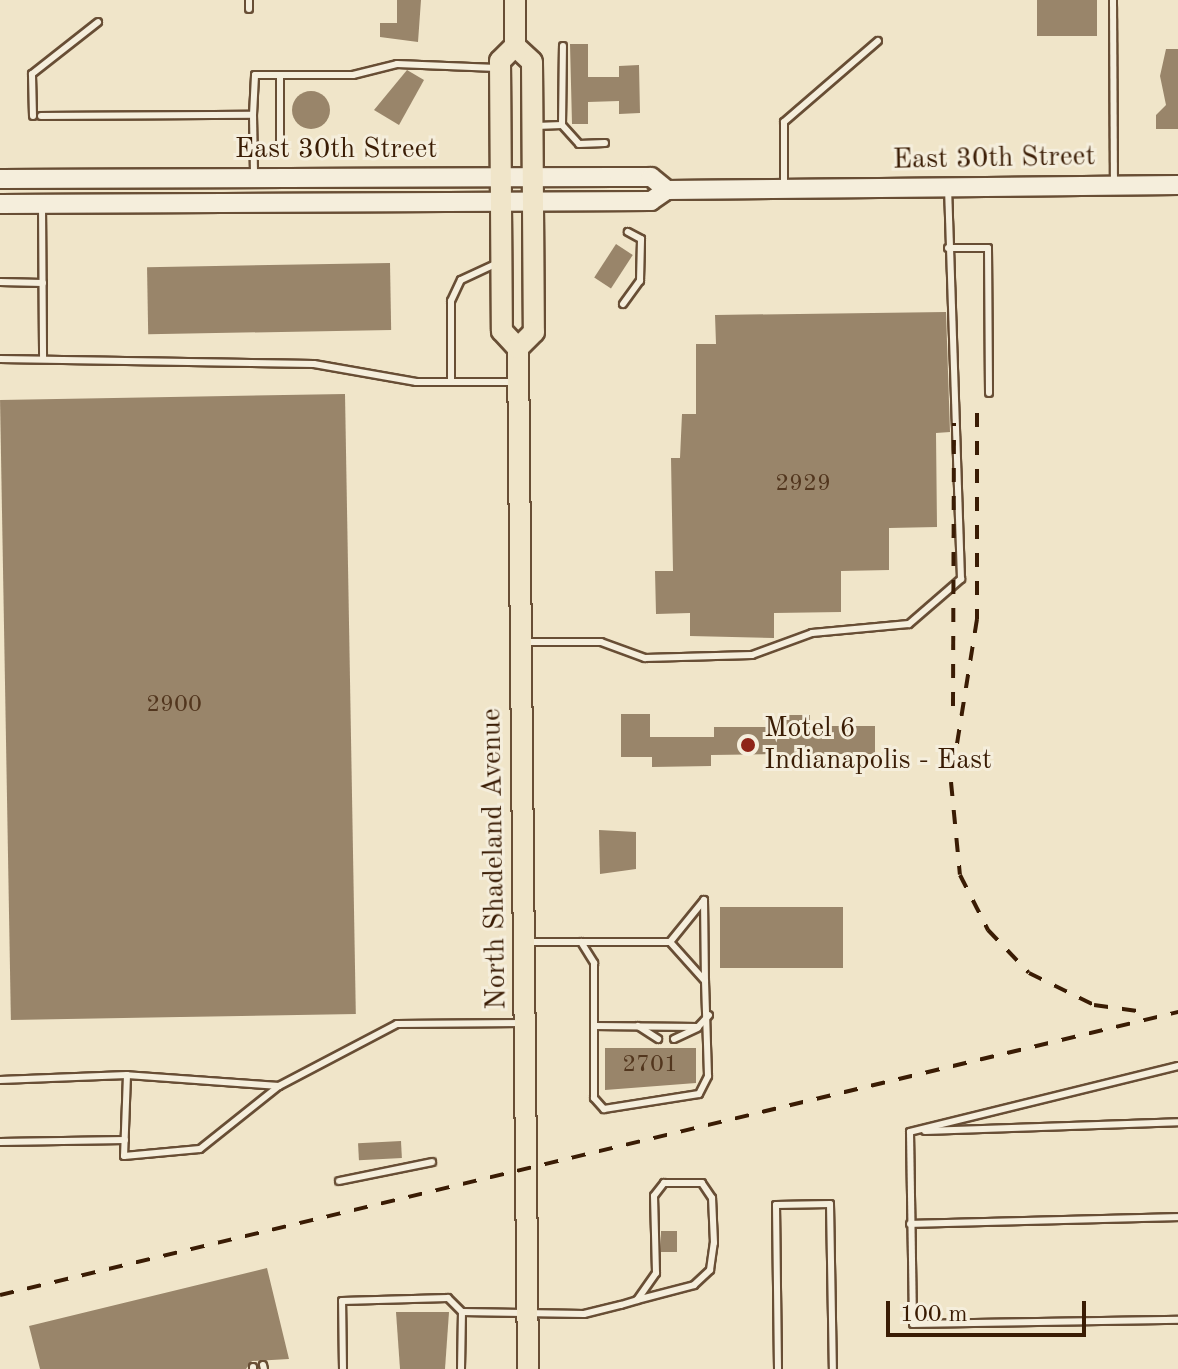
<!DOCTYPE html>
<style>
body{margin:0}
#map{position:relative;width:1178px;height:1369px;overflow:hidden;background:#f0e5c9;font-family:"Old Standard TT",serif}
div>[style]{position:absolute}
.building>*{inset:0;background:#99856a;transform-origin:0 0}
.round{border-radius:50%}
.roads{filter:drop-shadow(2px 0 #684e35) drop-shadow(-2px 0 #684e35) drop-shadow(0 2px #684e35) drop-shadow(0 -2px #684e35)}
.service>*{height:6px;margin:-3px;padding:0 3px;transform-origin:3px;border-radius:3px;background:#f5eedc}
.secondary>*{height:18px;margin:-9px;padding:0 9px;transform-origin:9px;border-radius:9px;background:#f5eedc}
.primary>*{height:20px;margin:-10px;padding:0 10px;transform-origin:10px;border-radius:10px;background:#f0e5c9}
.rail>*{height:4px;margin-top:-2px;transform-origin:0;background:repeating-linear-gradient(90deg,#3a1c04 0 14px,transparent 0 28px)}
.dots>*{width:22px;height:22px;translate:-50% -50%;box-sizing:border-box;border:4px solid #f5eedc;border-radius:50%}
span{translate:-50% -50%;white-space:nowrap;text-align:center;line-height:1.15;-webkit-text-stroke:6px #f5eedc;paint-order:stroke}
.number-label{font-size:24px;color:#52361e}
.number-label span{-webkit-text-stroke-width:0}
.street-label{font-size:28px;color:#3a1c04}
.poi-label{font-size:28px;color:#3a1c04}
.left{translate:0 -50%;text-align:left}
.scale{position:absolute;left:886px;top:1301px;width:200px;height:36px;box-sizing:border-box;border:4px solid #3a1c04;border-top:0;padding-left:10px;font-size:24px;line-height:28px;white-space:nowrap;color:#3a1c04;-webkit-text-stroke:6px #f5eedc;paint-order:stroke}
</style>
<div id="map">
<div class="building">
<i style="clip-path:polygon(397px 0,421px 0,418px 42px,380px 37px,380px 23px,397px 23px)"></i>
<i style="left:1037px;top:0;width:60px;height:36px"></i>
<i style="clip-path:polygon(570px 44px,588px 44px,588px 77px,619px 77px,619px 66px,639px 65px,640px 113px,619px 114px,619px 101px,588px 102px,588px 124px,572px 124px)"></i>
<i style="clip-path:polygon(1166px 49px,1178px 49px,1178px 129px,1156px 129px,1156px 115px,1166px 105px,1160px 76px)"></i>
<i style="clip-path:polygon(407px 70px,424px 80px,399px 125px,374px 110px)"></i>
<i class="round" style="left:292px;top:91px;width:38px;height:38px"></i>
<i style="left:616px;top:244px;width:20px;height:40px;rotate:33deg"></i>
<i style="left:390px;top:263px;width:67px;height:243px;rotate:89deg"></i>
<i style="clip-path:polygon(946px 312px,950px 432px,936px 433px,937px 527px,889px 528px,889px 570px,841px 571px,841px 612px,774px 613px,774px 638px,690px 636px,690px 613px,656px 614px,655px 571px,673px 571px,671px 458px,680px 458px,682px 414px,696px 414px,696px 344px,716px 344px,715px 315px)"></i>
<i style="left:345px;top:394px;width:620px;height:345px;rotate:89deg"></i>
<i style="clip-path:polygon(621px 714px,650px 714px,650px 737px,714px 737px,714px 727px,782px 727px,782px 715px,810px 715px,810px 726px,875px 726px,875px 754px,809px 754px,809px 763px,780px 763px,780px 754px,711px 755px,711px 766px,652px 767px,652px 757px,621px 757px)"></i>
<i style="clip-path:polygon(599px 830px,636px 832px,636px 869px,600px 874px)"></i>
<i style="left:843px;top:907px;width:61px;height:123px;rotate:90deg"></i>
<i style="clip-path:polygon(605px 1048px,696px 1048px,696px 1083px,605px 1090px)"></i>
<i style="left:401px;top:1141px;width:17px;height:43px;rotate:87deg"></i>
<i style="left:661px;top:1231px;width:16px;height:21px"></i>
<i style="clip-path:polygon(267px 1268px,289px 1359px,252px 1361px,246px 1369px,40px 1369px,29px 1326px)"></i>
<i style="clip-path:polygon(396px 1312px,449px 1312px,445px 1369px,400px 1369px)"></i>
</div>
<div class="roads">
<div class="service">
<i style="left:249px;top:0;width:9px;rotate:90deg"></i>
<i style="left:1113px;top:0;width:184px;rotate:89.7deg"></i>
<i style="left:280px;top:75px;width:69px;rotate:90deg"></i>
<i style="left:253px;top:115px;width:40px;rotate:-87.1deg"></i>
<i style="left:255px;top:75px;width:98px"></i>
<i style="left:353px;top:75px;width:45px;rotate:-14deg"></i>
<i style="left:397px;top:64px;width:100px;rotate:2.3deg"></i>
<i style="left:33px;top:116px;width:42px;rotate:-91.4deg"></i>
<i style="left:32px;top:74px;width:84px;rotate:-38.2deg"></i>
<i style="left:41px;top:116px;width:212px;rotate:-0.3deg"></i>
<i style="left:253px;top:115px;width:60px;rotate:89deg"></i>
<i style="left:562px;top:125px;width:25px;rotate:48deg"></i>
<i style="left:579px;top:144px;width:26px;rotate:-2deg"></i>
<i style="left:536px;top:126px;width:26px;rotate:-2deg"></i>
<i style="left:562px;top:125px;width:79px;rotate:-89.3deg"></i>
<i style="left:784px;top:186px;width:64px;rotate:-90deg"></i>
<i style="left:784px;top:122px;width:124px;rotate:-40.8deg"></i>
<i style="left:42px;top:206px;width:153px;rotate:89.6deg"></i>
<i style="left:948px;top:248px;width:40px"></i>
<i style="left:988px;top:248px;width:145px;rotate:89.6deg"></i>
<i style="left:0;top:282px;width:43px;rotate:1.3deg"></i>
<i style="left:623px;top:304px;width:29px;rotate:-54deg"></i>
<i style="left:640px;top:281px;width:42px;rotate:-88.6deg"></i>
<i style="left:641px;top:239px;width:15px;rotate:-152deg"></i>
<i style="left:0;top:359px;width:314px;rotate:0.9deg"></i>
<i style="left:314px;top:364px;width:104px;rotate:10deg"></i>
<i style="left:416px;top:382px;width:98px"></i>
<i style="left:451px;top:382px;width:81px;rotate:-90deg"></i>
<i style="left:451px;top:301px;width:23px;rotate:-65deg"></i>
<i style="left:461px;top:280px;width:40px;rotate:-25deg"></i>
<i style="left:524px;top:642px;width:77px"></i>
<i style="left:601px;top:642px;width:47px;rotate:20deg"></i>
<i style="left:645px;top:658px;width:107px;rotate:-1.6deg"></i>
<i style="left:752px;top:655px;width:64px;rotate:-20.1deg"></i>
<i style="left:812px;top:633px;width:97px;rotate:-5.3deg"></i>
<i style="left:909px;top:624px;width:69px;rotate:-40.9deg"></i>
<i style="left:961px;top:579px;width:390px;rotate:-91.9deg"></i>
<i style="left:528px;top:942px;width:142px"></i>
<i style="left:670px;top:942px;width:54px;rotate:-51deg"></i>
<i style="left:704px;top:900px;width:81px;rotate:89.3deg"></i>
<i style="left:705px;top:981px;width:52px;rotate:-131.9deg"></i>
<i style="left:581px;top:942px;width:25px;rotate:58deg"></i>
<i style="left:594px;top:963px;width:135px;rotate:90deg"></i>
<i style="left:594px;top:1098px;width:15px;rotate:48deg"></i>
<i style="left:604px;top:1109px;width:96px;rotate:-9deg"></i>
<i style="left:699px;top:1094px;width:20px;rotate:-63deg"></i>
<i style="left:708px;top:1076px;width:95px;rotate:-91.8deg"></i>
<i style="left:594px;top:1026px;width:104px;rotate:0.6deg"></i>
<i style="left:698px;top:1027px;width:16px;rotate:-47deg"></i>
<i style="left:638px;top:1026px;width:24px;rotate:33deg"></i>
<i style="left:674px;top:1039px;width:26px;rotate:-25deg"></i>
<i style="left:1178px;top:1066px;width:276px;rotate:166.2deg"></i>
<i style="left:910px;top:1132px;width:192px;rotate:89.1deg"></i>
<i style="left:913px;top:1324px;width:265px;rotate:-0.9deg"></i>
<i style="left:0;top:1080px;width:127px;rotate:-2.3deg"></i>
<i style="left:279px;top:1086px;width:152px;rotate:-175.9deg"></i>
<i style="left:127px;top:1075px;width:81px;rotate:92.1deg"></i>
<i style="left:124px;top:1156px;width:76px;rotate:-5.3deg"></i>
<i style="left:200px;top:1149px;width:101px;rotate:-38.6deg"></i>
<i style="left:279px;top:1086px;width:133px;rotate:-27.7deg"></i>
<i style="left:397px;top:1024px;width:125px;rotate:-0.5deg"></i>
<i style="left:925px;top:1131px;width:253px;rotate:-2deg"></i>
<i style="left:0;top:1142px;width:125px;rotate:-0.9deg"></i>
<i style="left:339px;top:1181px;width:95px;rotate:-11.5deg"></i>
<i style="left:910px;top:1224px;width:268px;rotate:-1.5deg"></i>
<i style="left:263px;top:1365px;width:4px;rotate:76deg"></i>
<i style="left:253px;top:1367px;width:2px;rotate:90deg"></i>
<i style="left:343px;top:1369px;width:68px;rotate:-90.8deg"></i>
<i style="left:342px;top:1301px;width:106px;rotate:-1.6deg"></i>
<i style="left:448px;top:1298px;width:20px;rotate:45deg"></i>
<i style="left:462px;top:1312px;width:122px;rotate:0.9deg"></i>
<i style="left:584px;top:1314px;width:38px;rotate:-14deg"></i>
<i style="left:621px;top:1305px;width:17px;rotate:-17deg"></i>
<i style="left:637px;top:1300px;width:59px;rotate:-14.7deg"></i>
<i style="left:694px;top:1285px;width:22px;rotate:-43deg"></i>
<i style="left:710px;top:1270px;width:27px;rotate:-82deg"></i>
<i style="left:714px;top:1243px;width:45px;rotate:-92.5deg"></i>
<i style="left:712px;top:1198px;width:18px;rotate:-124deg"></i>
<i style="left:702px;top:1183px;width:38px;rotate:180deg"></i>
<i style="left:664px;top:1183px;width:16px;rotate:128deg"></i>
<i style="left:654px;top:1196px;width:77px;rotate:88.5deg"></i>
<i style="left:656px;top:1273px;width:33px;rotate:125deg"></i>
<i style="left:461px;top:1369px;width:57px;rotate:-89deg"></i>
<i style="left:778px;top:1369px;width:164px;rotate:-90.7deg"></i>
<i style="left:776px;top:1205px;width:54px;rotate:-1.1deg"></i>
<i style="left:830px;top:1204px;width:165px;rotate:89deg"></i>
</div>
<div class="secondary">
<i style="left:0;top:179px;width:619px;rotate:-0.19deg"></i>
<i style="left:619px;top:177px;width:32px"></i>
<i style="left:651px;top:177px;width:21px;rotate:39deg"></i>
<i style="left:0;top:204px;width:651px;rotate:-0.26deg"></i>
<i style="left:651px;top:201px;width:19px;rotate:-35deg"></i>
<i style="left:667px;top:190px;width:511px;rotate:-0.56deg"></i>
</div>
<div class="primary">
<i style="left:515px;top:0;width:46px;rotate:90deg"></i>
<i style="left:515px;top:46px;width:21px;rotate:135deg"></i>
<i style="left:500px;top:61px;width:270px;rotate:89.6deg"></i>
<i style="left:502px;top:331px;width:23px;rotate:47deg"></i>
<i style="left:518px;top:348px;width:1021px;rotate:89.44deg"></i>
<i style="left:515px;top:46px;width:23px;rotate:43deg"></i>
<i style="left:532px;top:62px;width:270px;rotate:89.6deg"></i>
<i style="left:534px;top:332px;width:23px;rotate:135deg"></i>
</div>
</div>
<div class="rail">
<i style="left:977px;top:413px;width:206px;rotate:90deg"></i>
<i style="left:977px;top:619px;width:165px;rotate:99.1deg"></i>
<i style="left:951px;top:782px;width:93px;rotate:84.5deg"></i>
<i style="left:960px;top:875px;width:62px;rotate:63deg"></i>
<i style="left:988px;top:930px;width:59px;rotate:46.4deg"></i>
<i style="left:1029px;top:973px;width:72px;rotate:26.2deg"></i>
<i style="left:1094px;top:1005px;width:51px;rotate:7.8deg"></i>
<i style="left:953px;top:706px;width:283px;rotate:-89.8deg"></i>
<i style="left:0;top:1295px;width:1212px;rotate:-13.51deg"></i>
</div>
<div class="dots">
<i style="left:748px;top:745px;background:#8f2418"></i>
</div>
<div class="number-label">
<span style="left:803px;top:485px">2929</span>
<span style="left:174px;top:706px">2900</span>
<span style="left:650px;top:1066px">2701</span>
</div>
<div class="street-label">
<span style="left:336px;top:150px">East 30th Street</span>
<span style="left:994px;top:159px;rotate:-1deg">East 30th Street</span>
<span style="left:495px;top:859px;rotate:-91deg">North Shadeland Avenue</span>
</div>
<div class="poi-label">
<span class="left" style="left:764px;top:745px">Motel 6<br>Indianapolis - East</span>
</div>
<div class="scale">100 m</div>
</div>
